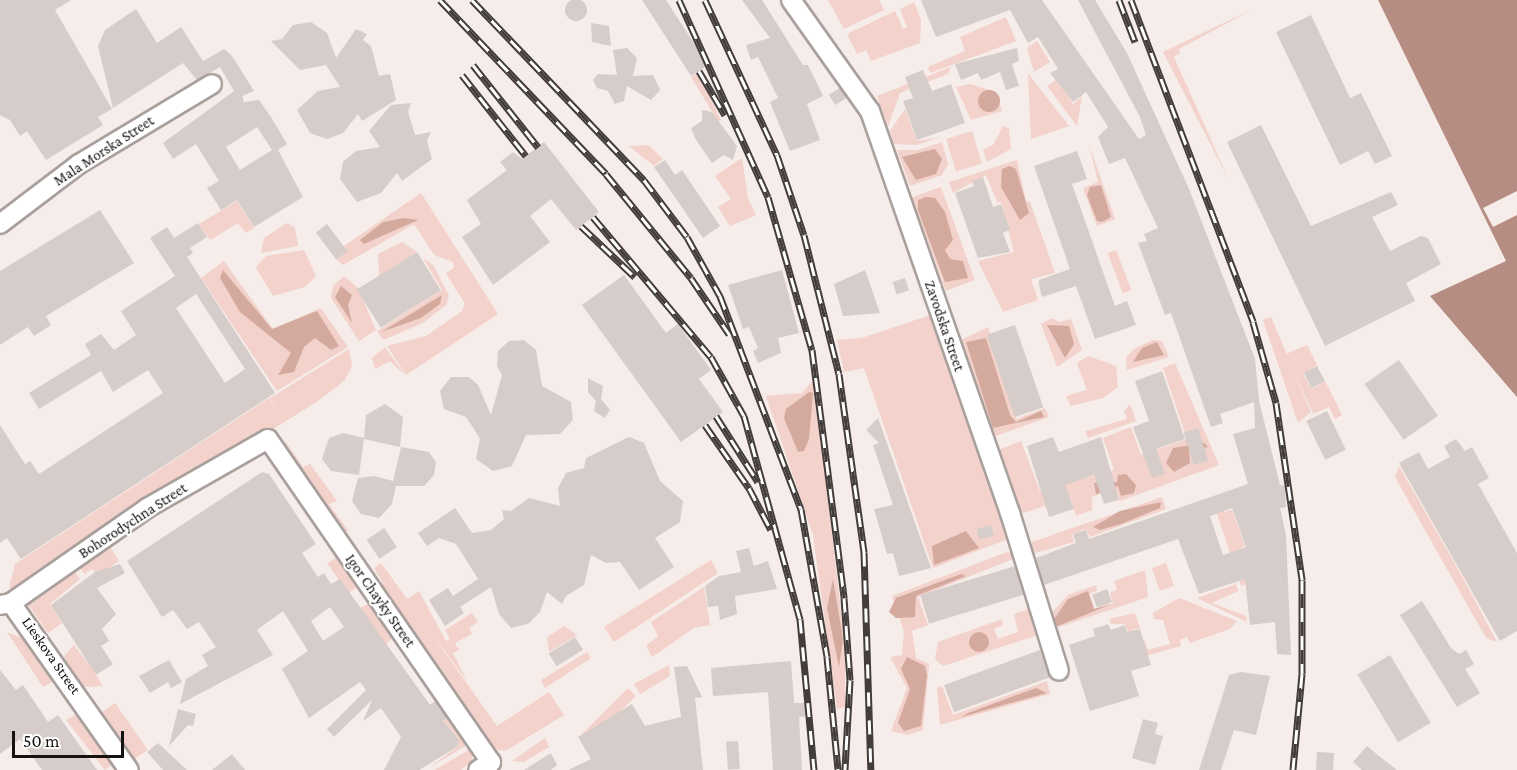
<!DOCTYPE html>
<style>
body{margin:0}
#map{position:relative;width:1517px;height:770px;overflow:hidden;background:#f6ece9;font-family:"Crimson Pro",serif}
div>[style]{position:absolute}
.green>*{inset:0;background:#f2d2ca;transform-origin:0 0}
.forest>*{inset:0;background:#d5aa9e}
.round{border-radius:50%}
.water>*{inset:0;background:#b68d82}
.pier>*{inset:0;background:#f6ece9}
.building>*{inset:0;background:#d6ccc9;transform-origin:0 0}
.roads{filter:drop-shadow(2px 0 #a9a09d) drop-shadow(-2px 0 #a9a09d) drop-shadow(0 2px #a9a09d) drop-shadow(0 -2px #a9a09d)}
.street>*{height:18px;margin:-9px;padding:0 9px;transform-origin:9px;border-radius:9px;background:#fff}
.rail>*{height:7px;margin-top:-3.5px;transform-origin:0;background:repeating-linear-gradient(90deg,#fff 0 14px,#423d3b 0 28px);box-sizing:border-box;border-block:2px solid #423d3b}
span{translate:-50% -50%;white-space:nowrap;text-align:center;line-height:1.15;-webkit-text-stroke:4.5px #fff;paint-order:stroke}
.street-label{font-size:15px;color:#161211}
.scale{position:absolute;left:12px;top:731px;width:112px;height:27px;box-sizing:border-box;border:3px solid #161211;border-top:0;padding-left:8px;font-size:18px;line-height:21px;white-space:nowrap;color:#161211;-webkit-text-stroke:4px #fff;paint-order:stroke}
</style>
<div id="map">
<div class="green">
<i style="clip-path:polygon(828px 0,879px 0,884px 10px,844px 29px)"></i>
<i style="clip-path:polygon(914px 2px,921px 20px,920px 43px,871px 61px,866px 50px,857px 54px,847px 34px,895px 11px,903px 29px,907px 27px,900px 9px)"></i>
<i style="clip-path:polygon(1255px 8px,1179px 49px,1180px 53px,1174px 57px,1229px 180px,1163px 52px)"></i>
<i style="clip-path:polygon(1006px 17px,1016px 41px,930px 73px,928px 67px,965px 51px,960px 37px)"></i>
<i style="clip-path:polygon(1037px 41px,1050px 62px,1034px 72px,1027px 48px)"></i>
<i style="clip-path:polygon(951px 67px,948px 74px,900px 93px,888px 126px,877px 96px)"></i>
<i style="clip-path:polygon(698px 72px,721px 120px,718px 121px,691px 77px)"></i>
<i style="clip-path:polygon(1028px 73px,1047px 98px,1069px 126px,1031px 139px)"></i>
<i style="clip-path:polygon(1057px 79px,1073px 104px,1082px 96px,1077px 126px,1047px 86px)"></i>
<i style="clip-path:polygon(970px 84px,996px 92px,1002px 111px,971px 120px,956px 87px)"></i>
<i style="clip-path:polygon(905px 109px,917px 141px,940px 137px,917px 145px,894px 144px,890px 131px)"></i>
<i style="clip-path:polygon(1003px 126px,1009px 128px,1011px 149px,987px 162px,983px 150px,993px 145px)"></i>
<i style="left:972px;top:131px;width:34px;height:27px;rotate:73deg"></i>
<i style="clip-path:polygon(942px 142px,948px 164px,942px 175px,910px 186px,897px 150px,918px 150px)"></i>
<i style="clip-path:polygon(648px 145px,663px 159px,654px 166px,629px 146px)"></i>
<i style="clip-path:polygon(1089px 145px,1115px 219px,1097px 226px,1083px 188px,1098px 182px)"></i>
<i style="clip-path:polygon(742px 158px,748px 199px,756px 215px,730px 226px,718px 207px,731px 199px,715px 176px)"></i>
<i style="clip-path:polygon(1017px 160px,1026px 201px,1030px 202px,1055px 273px,1031px 279px,1038px 300px,1003px 312px,978px 261px,1014px 252px,1001px 202px,997px 202px,986px 175px,953px 193px,949px 182px)"></i>
<i style="left:941px;top:187px;width:99px;height:31px;rotate:70deg"></i>
<i style="clip-path:polygon(421px 193px,498px 314px,406px 375px,387px 346px,426px 336px,462px 311px,465px 304px,446px 273px,454px 268px,453px 262px,434px 255px,414px 224px,343px 265px,336px 259px,347px 251px,344px 246px)"></i>
<i style="clip-path:polygon(237px 201px,254px 228px,246px 233px,238px 223px,210px 240px,199px 224px)"></i>
<i style="clip-path:polygon(287px 223px,295px 228px,298px 246px,261px 253px,264px 238px)"></i>
<i style="clip-path:polygon(402px 242px,417px 252px,379px 276px,378px 254px)"></i>
<i style="clip-path:polygon(304px 250px,316px 276px,305px 287px,273px 296px,256px 268px,266px 256px)"></i>
<i style="left:1116px;top:250px;width:43px;height:9px;rotate:69deg"></i>
<i style="clip-path:polygon(423px 258px,434px 266px,449px 296px,446px 305px,423px 323px,383px 340px,377px 331px,442px 290px)"></i>
<i style="clip-path:polygon(224px 261px,273px 329px,321px 308px,348px 347px,277px 391px,201px 278px)"></i>
<i style="clip-path:polygon(344px 276px,358px 288px,376px 330px,359px 341px,331px 298px,333px 286px)"></i>
<i style="clip-path:polygon(933px 314px,1008px 539px,933px 568px,864px 368px,844px 372px,837px 340px,862px 338px)"></i>
<i style="clip-path:polygon(1271px 317px,1311px 412px,1298px 423px,1263px 320px)"></i>
<i style="clip-path:polygon(1052px 318px,1059px 322px,1071px 319px,1082px 350px,1057px 367px,1041px 324px)"></i>
<i style="clip-path:polygon(988px 327px,1016px 419px,1045px 408px,1049px 417px,990px 438px,957px 342px)"></i>
<i style="clip-path:polygon(1153px 340px,1162px 341px,1169px 357px,1127px 370px,1126px 358px,1134px 349px)"></i>
<i style="clip-path:polygon(1307px 345px,1317px 365px,1303px 374px,1312px 389px,1325px 381px,1342px 415px,1335px 419px,1329px 407px,1310px 415px,1313px 413px,1286px 354px)"></i>
<i style="clip-path:polygon(385px 347px,405px 375px,390px 361px,375px 369px,372px 358px)"></i>
<i style="clip-path:polygon(349px 349px,352px 366px,344px 381px,318px 401px,17px 589px,9px 588px,15px 564px,269px 398px,279px 413px,270px 398px)"></i>
<i style="clip-path:polygon(1088px 356px,1116px 366px,1118px 387px,1103px 398px,1071px 406px,1066px 396px,1087px 390px,1077px 363px)"></i>
<i style="clip-path:polygon(1175px 363px,1219px 465px,1120px 501px,1115px 488px,1092px 497px,1092px 510px,1076px 516px,1070px 497px,1021px 514px,998px 450px,1021px 441px,1040px 491px,1114px 470px,1103px 438px,1131px 427px,1141px 455px,1187px 439px,1163px 368px)"></i>
<i style="clip-path:polygon(814px 379px,845px 646px,845px 707px,837px 709px,813px 535px,766px 396px,802px 393px)"></i>
<i style="clip-path:polygon(1130px 404px,1136px 421px,1088px 438px,1085px 431px,1127px 419px,1124px 411px)"></i>
<i style="clip-path:polygon(286px 442px,303px 467px,310px 464px,337px 501px,329px 504px,348px 530px,342px 536px,279px 446px)"></i>
<i style="clip-path:polygon(1399px 466px,1463px 578px,1497px 642px,1486px 638px,1395px 477px)"></i>
<i style="clip-path:polygon(1217px 496px,1224px 512px,1232px 510px,1245px 546px,1237px 550px,1247px 584px,1241px 586px,1217px 514px,1210px 506px)"></i>
<i style="clip-path:polygon(1162px 497px,1166px 509px,1090px 537px,1086px 529px,1072px 534px,1074px 542px,1028px 555px,1032px 542px)"></i>
<i style="clip-path:polygon(109px 545px,119px 561px,98px 575px,92px 569px,84px 574px,78px 564px)"></i>
<i style="clip-path:polygon(1007px 552px,1013px 554px,1013px 559px,918px 597px,928px 625px,912px 631px,916px 658px,929px 664px,923px 730px,907px 735px,891px 731px,907px 688px,890px 657px,902px 655px,904px 632px,892px 596px)"></i>
<i style="left:340px;top:555px;width:36px;height:15px;rotate:56deg"></i>
<i style="clip-path:polygon(711px 560px,718px 573px,614px 642px,604px 627px)"></i>
<i style="clip-path:polygon(381px 563px,407px 599px,419px 591px,446px 641px,450px 639px,445px 630px,472px 613px,478px 622px,469px 628px,472px 634px,455px 643px,459px 650px,453px 653px,467px 681px,426px 626px,497px 726px,549px 692px,564px 715px,505px 751px,490px 748px,377px 587px,383px 583px,374px 568px)"></i>
<i style="left:1166px;top:563px;width:24px;height:15px;rotate:71deg"></i>
<i style="clip-path:polygon(72px 568px,80px 579px,50px 604px,62px 623px,48px 633px,25px 600px)"></i>
<i style="clip-path:polygon(1145px 570px,1148px 597px,1059px 627px,1047px 618px,1068px 595px,1096px 585px,1097px 591px,1089px 594px,1095px 609px,1113px 604px,1110px 592px,1117px 590px,1114px 581px)"></i>
<i style="clip-path:polygon(1236px 584px,1238px 591px,1212px 603px,1246px 616px,1247px 622px,1197px 598px)"></i>
<i style="clip-path:polygon(704px 587px,710px 625px,694px 628px,652px 657px,646px 646px,658px 636px,651px 622px)"></i>
<i style="clip-path:polygon(1179px 598px,1237px 621px,1230px 629px,1190px 643px,1187px 637px,1180px 640px,1181px 646px,1138px 658px,1125px 624px,1111px 624px,1109px 619px,1135px 613px,1140px 628px,1131px 630px,1135px 643px,1144px 640px,1148px 650px,1170px 644px,1163px 620px,1154px 619px,1153px 613px)"></i>
<i style="clip-path:polygon(372px 602px,395px 636px,386px 644px,360px 608px)"></i>
<i style="clip-path:polygon(1032px 608px,1041px 634px,943px 666px,935px 659px,938px 642px,1002px 619px,1003px 625px,994px 629px,998px 639px,1018px 632px,1014px 614px)"></i>
<i style="clip-path:polygon(564px 626px,577px 635px,549px 652px,547px 637px)"></i>
<i style="clip-path:polygon(7px 632px,33px 642px,58px 675px,52px 682px,43px 687px)"></i>
<i style="clip-path:polygon(74px 645px,90px 666px,103px 686px,80px 687px,64px 656px)"></i>
<i style="clip-path:polygon(587px 652px,591px 658px,545px 688px,541px 680px)"></i>
<i style="clip-path:polygon(669px 665px,670px 676px,640px 694px,634px 684px)"></i>
<i style="clip-path:polygon(1047px 681px,1050px 694px,940px 725px,937px 688px,942px 686px,953px 715px)"></i>
<i style="left:628px;top:688px;width:11px;height:66px;rotate:45deg"></i>
<i style="left:115px;top:703px;width:57px;height:21px;rotate:55deg"></i>
<i style="clip-path:polygon(82px 711px,116px 762px,105px 770px,66px 720px)"></i>
<i style="clip-path:polygon(452px 715px,470px 743px,429px 768px,457px 747px,459px 740px,443px 721px)"></i>
<i style="clip-path:polygon(545px 738px,549px 747px,524px 762px,512px 761px)"></i>
<i style="clip-path:polygon(472px 748px,472px 761px,461px 770px,435px 770px)"></i>
</div>
<div class="forest">
<i class="round" style="left:978px;top:90px;width:22px;height:22px"></i>
<i style="clip-path:polygon(935px 149px,942px 159px,936px 174px,916px 180px,902px 157px)"></i>
<i style="clip-path:polygon(1010px 166px,1016px 169px,1029px 213px,1020px 220px,1001px 187px,1002px 169px)"></i>
<i style="clip-path:polygon(1101px 185px,1111px 217px,1102px 222px,1097px 221px,1087px 195px,1090px 187px)"></i>
<i style="clip-path:polygon(926px 197px,935px 198px,945px 212px,953px 240px,945px 250px,950px 259px,963px 261px,968px 278px,945px 282px,918px 210px,918px 200px)"></i>
<i style="clip-path:polygon(404px 218px,418px 220px,364px 244px,360px 240px,383px 222px)"></i>
<i style="clip-path:polygon(223px 270px,272px 329px,317px 311px,339px 346px,331px 350px,315px 338px,304px 347px,294px 372px,278px 375px,291px 353px,240px 312px,220px 278px)"></i>
<i style="clip-path:polygon(341px 286px,352px 295px,348px 305px,352px 323px,335px 297px)"></i>
<i style="clip-path:polygon(442px 295px,440px 304px,421px 318px,381px 332px)"></i>
<i style="clip-path:polygon(1047px 325px,1069px 326px,1074px 344px,1065px 358px)"></i>
<i style="clip-path:polygon(986px 338px,1010px 415px,1016px 422px,1041px 411px,1044px 417px,993px 428px,966px 342px)"></i>
<i style="clip-path:polygon(1157px 342px,1164px 355px,1133px 362px,1142px 348px)"></i>
<i style="clip-path:polygon(809px 392px,813px 393px,809px 439px,804px 451px,798px 452px,784px 418px,786px 409px)"></i>
<i style="clip-path:polygon(1204px 443px,1208px 447px,1189px 451px,1190px 463px,1174px 472px,1166px 463px,1173px 448px)"></i>
<i style="clip-path:polygon(1126px 474px,1136px 485px,1134px 493px,1121px 496px,1118px 486px,1096px 494px,1094px 483px,1117px 482px,1118px 475px)"></i>
<i style="clip-path:polygon(1161px 502px,1160px 508px,1121px 524px,1100px 530px,1093px 527px,1120px 511px)"></i>
<i style="clip-path:polygon(966px 531px,979px 548px,934px 565px,932px 546px)"></i>
<i style="clip-path:polygon(961px 574px,966px 576px,916px 596px,915px 617px,896px 618px,889px 612px,896px 598px)"></i>
<i style="clip-path:polygon(833px 579px,843px 639px,839px 667px,827px 608px)"></i>
<i style="clip-path:polygon(1088px 591px,1094px 609px,1114px 603px,1058px 626px,1052px 622px,1068px 599px)"></i>
<i class="round" style="left:969px;top:632px;width:20px;height:20px"></i>
<i style="clip-path:polygon(907px 657px,925px 666px,927px 676px,921px 726px,904px 731px,898px 723px,910px 689px,901px 669px)"></i>
<i style="clip-path:polygon(1036px 688px,1047px 693px,961px 717px,968px 713px)"></i>
</div>
<div class="water">
<i style="clip-path:polygon(1378px 0,1517px 0,1517px 397px,1430px 296px,1506px 261px)"></i>
</div>
<div class="pier">
<i style="clip-path:polygon(1517px 191px,1517px 215px,1493px 227px,1483px 208px)"></i>
</div>
<div class="building">
<i class="round" style="left:565px;top:-1px;width:22px;height:22px"></i>
<i style="clip-path:polygon(0 0,71px 0,55px 10px,112px 109px,98px 117px,103px 125px,46px 160px,27px 131px,20px 136px,10px 120px,0 115px)"></i>
<i style="clip-path:polygon(642px 0,666px 0,708px 65px,691px 76px)"></i>
<i style="clip-path:polygon(742px 0,762px 0,803px 65px,808px 65px,823px 96px,807px 104px,820px 140px,790px 151px,770px 102px,778px 98px,758px 57px,751px 60px,746px 45px,770px 38px)"></i>
<i style="clip-path:polygon(evenodd,921px 0,1042px 0,1139px 139px,1146px 135px,1140px 117px,1078px 0,1095px 0,1127px 53px,1189px 189px,1255px 359px,1259px 401px,1280px 485px,1285px 486px,1286px 507px,1280px 508px,1286px 535px,1291px 655px,1277px 654px,1275px 622px,1250px 625px,1245px 579px,1199px 594px,1178px 539px,1044px 585px,1036px 558px,1076px 543px,1073px 534px,1086px 530px,1089px 539px,1248px 484px,1233px 434px,1255px 428px,1254px 402px,1220px 414px,1223px 423px,1211px 427px,1171px 313px,1165px 315px,1138px 243px,1147px 241px,1144px 234px,1158px 228px,1125px 158px,1109px 164px,1098px 137px,1108px 127px,1086px 92px,1073px 102px,1050px 73px,1058px 69px,1038px 37px,1028px 43px,1010px 10px,936px 37px,921px 0,1232px 508px,1246px 547px,1223px 555px,1210px 516px,1232px 508px)"></i>
<i style="clip-path:polygon(evenodd,136px 9px,157px 43px,181px 27px,203px 61px,224px 49px,232px 56px,254px 91px,242px 96px,244px 102px,259px 100px,271px 117px,287px 144px,278px 150px,303px 197px,254px 227px,237px 200px,221px 210px,207px 188px,219px 181px,196px 144px,173px 159px,163px 143px,234px 91px,220px 67px,197px 80px,183px 63px,113px 108px,98px 46px,105px 30px,136px 9px,257px 127px,272px 150px,240px 170px,226px 147px,257px 127px)"></i>
<i style="clip-path:polygon(1311px 15px,1350px 98px,1361px 93px,1392px 156px,1375px 164px,1368px 151px,1340px 165px,1276px 32px)"></i>
<i style="clip-path:polygon(311px 22px,327px 33px,336px 58px,356px 29px,367px 34px,363px 40px,371px 46px,379px 76px,390px 74px,396px 100px,362px 121px,358px 114px,343px 133px,327px 139px,310px 133px,297px 110px,318px 91px,340px 87px,326px 65px,300px 70px,271px 41px,282px 39px,293px 25px)"></i>
<i style="clip-path:polygon(591px 23px,609px 26px,611px 46px,592px 42px)"></i>
<i style="clip-path:polygon(627px 48px,637px 58px,633px 76px,653px 75px,660px 90px,651px 100px,627px 86px,624px 101px,615px 104px,608px 91px,597px 88px,593px 80px,598px 74px,617px 75px,613px 50px)"></i>
<i style="clip-path:polygon(1017px 48px,1019px 61px,1012px 64px,1019px 86px,1006px 90px,1000px 72px,981px 80px,978px 73px,961px 80px,955px 64px)"></i>
<i style="clip-path:polygon(923px 70px,932px 91px,951px 84px,965px 123px,917px 140px,903px 101px,913px 98px,905px 77px)"></i>
<i style="left:840px;top:88px;width:12px;height:13px;rotate:59deg"></i>
<i style="clip-path:polygon(411px 103px,408px 112px,415px 135px,431px 132px,427px 141px,432px 159px,402px 181px,397px 173px,381px 193px,357px 202px,340px 179px,343px 162px,356px 151px,380px 147px,369px 131px,391px 105px)"></i>
<i style="clip-path:polygon(702px 110px,712px 112px,737px 146px,733px 160px,724px 155px,712px 163px,696px 140px,691px 128px,702px 121px)"></i>
<i style="clip-path:polygon(1261px 125px,1311px 226px,1391px 192px,1398px 205px,1372px 217px,1390px 251px,1421px 236px,1428px 238px,1441px 264px,1406px 283px,1415px 301px,1325px 346px,1227px 142px)"></i>
<i style="clip-path:polygon(544px 142px,599px 212px,576px 230px,551px 199px,530px 216px,550px 242px,493px 285px,462px 237px,481px 224px,467px 200px,507px 170px,500px 162px,513px 152px,522px 159px)"></i>
<i style="clip-path:polygon(1077px 151px,1087px 179px,1072px 184px,1115px 306px,1127px 301px,1136px 325px,1095px 339px,1076px 286px,1042px 297px,1039px 285px,1039px 280px,1070px 269px,1034px 166px)"></i>
<i style="clip-path:polygon(665px 160px,675px 175px,682px 170px,720px 226px,703px 238px,654px 167px)"></i>
<i style="clip-path:polygon(983px 177px,993px 207px,1001px 204px,1010px 230px,1003px 233px,1010px 252px,978px 258px,955px 193px,974px 186px,972px 181px)"></i>
<i style="clip-path:polygon(100px 210px,134px 263px,46px 316px,51px 325px,34px 336px,28px 327px,0 345px,0 271px)"></i>
<i style="clip-path:polygon(evenodd,198px 223px,207px 237px,190px 248px,193px 253px,187px 257px,275px 393px,21px 559px,7px 538px,0 543px,0 425px,25px 464px,30px 461px,39px 474px,163px 393px,148px 370px,113px 392px,101px 371px,39px 409px,29px 393px,91px 355px,85px 344px,101px 334px,114px 350px,136px 335px,121px 311px,175px 276px,150px 238px,167px 227px,174px 238px,198px 223px,196px 294px,245px 369px,225px 383px,176px 308px,196px 294px)"></i>
<i style="left:327px;top:224px;width:34px;height:14px;rotate:53deg"></i>
<i style="left:417px;top:252px;width:45px;height:71px;rotate:58deg"></i>
<i style="clip-path:polygon(782px 270px,799px 333px,778px 338px,781px 353px,758px 363px,753px 351px,758px 348px,749px 327px,743px 329px,728px 285px)"></i>
<i style="clip-path:polygon(865px 270px,880px 313px,843px 316px,834px 284px)"></i>
<i style="clip-path:polygon(624px 275px,666px 333px,678px 324px,711px 370px,699px 379px,723px 412px,681px 442px,582px 305px)"></i>
<i style="left:905px;top:278px;width:13px;height:13px;rotate:72deg"></i>
<i style="left:1015px;top:325px;width:87px;height:30px;rotate:71deg"></i>
<i style="clip-path:polygon(524px 340px,536px 350px,542px 386px,571px 402px,573px 420px,560px 434px,526px 435px,512px 466px,493px 471px,476px 459px,480px 439px,474px 429px,466px 417px,444px 409px,440px 391px,451px 377px,469px 377px,478px 385px,491px 415px,502px 375px,497px 366px,498px 351px,509px 341px)"></i>
<i style="left:1399px;top:360px;width:68px;height:42px;rotate:55deg"></i>
<i style="left:1317px;top:366px;width:17px;height:15px;rotate:62deg"></i>
<i style="clip-path:polygon(1162px 371px,1185px 439px,1156px 449px,1165px 474px,1152px 478px,1133px 427px,1149px 421px,1135px 381px)"></i>
<i style="clip-path:polygon(588px 378px,603px 386px,601px 399px,610px 410px,605px 418px,594px 411px,596px 401px,588px 392px)"></i>
<i style="clip-path:polygon(385px 404px,403px 417px,400px 447px,364px 439px,359px 475px,331px 471px,322px 459px,329px 438px,343px 433px,364px 438px,366px 415px)"></i>
<i style="left:1327px;top:411px;width:43px;height:23px;rotate:64deg"></i>
<i style="clip-path:polygon(878px 418px,931px 568px,899px 576px,893px 553px,887px 554px,874px 509px,893px 505px,873px 445px,879px 443px,866px 430px)"></i>
<i style="left:1198px;top:428px;width:34px;height:15px;rotate:73deg"></i>
<i style="clip-path:polygon(629px 437px,644px 443px,660px 481px,683px 501px,680px 522px,655px 538px,674px 567px,639px 590px,620px 562px,606px 563px,591px 555px,584px 585px,566px 596px,562px 604px,547px 592px,540px 612px,528px 624px,511px 628px,499px 614px,491px 587px,460px 607px,464px 613px,445px 626px,429px 600px,448px 588px,453px 596px,478px 579px,456px 544px,439px 538px,427px 546px,418px 533px,455px 508px,472px 533px,491px 530px,504px 519px,502px 510px,511px 511px,529px 498px,560px 506px,558px 488px,566px 473px,584px 468px,586px 458px)"></i>
<i style="clip-path:polygon(1053px 437px,1059px 452px,1101px 437px,1119px 500px,1104px 504px,1094px 475px,1065px 485px,1074px 509px,1049px 517px,1027px 446px)"></i>
<i style="clip-path:polygon(1456px 439px,1465px 451px,1472px 447px,1489px 478px,1478px 484px,1517px 553px,1517px 631px,1500px 641px,1399px 463px,1419px 452px,1428px 469px,1450px 457px,1444px 446px)"></i>
<i style="clip-path:polygon(401px 447px,429px 452px,436px 462px,434px 475px,424px 486px,396px 486px,392px 504px,379px 518px,361px 514px,352px 501px,358px 478px,374px 476px,393px 481px)"></i>
<i style="clip-path:polygon(evenodd,262px 472px,269px 474px,316px 544px,302px 553px,318px 577px,324px 573px,331px 584px,340px 579px,430px 705px,435px 701px,447px 718px,443px 721px,459px 740px,457px 747px,419px 770px,384px 770px,401px 737px,381px 708px,363px 721px,372px 700px,334px 737px,327px 729px,366px 690px,360px 682px,309px 718px,282px 669px,308px 651px,283px 611px,257px 630px,273px 655px,180px 704px,186px 679px,208px 666px,202px 655px,216px 647px,199px 622px,187px 629px,173px 610px,162px 617px,127px 561px,262px 472px,330px 607px,344px 627px,323px 641px,311px 621px,330px 607px)"></i>
<i style="left:991px;top:525px;width:11px;height:15px;rotate:75deg"></i>
<i style="left:384px;top:528px;width:23px;height:21px;rotate:56deg"></i>
<i style="clip-path:polygon(749px 548px,754px 566px,768px 561px,777px 589px,735px 596px,737px 614px,720px 620px,718px 606px,708px 607px,705px 586px,719px 576px,741px 572px,736px 551px)"></i>
<i style="clip-path:polygon(120px 564px,125px 573px,97px 588px,116px 614px,102px 629px,109px 641px,101px 646px,113px 664px,96px 675px,51px 605px,95px 572px)"></i>
<i style="left:1015px;top:566px;width:30px;height:99px;rotate:73deg"></i>
<i style="left:1107px;top:589px;width:14px;height:16px;rotate:69deg"></i>
<i style="clip-path:polygon(1422px 601px,1451px 648px,1459px 654px,1466px 650px,1474px 664px,1465px 669px,1480px 693px,1457px 707px,1400px 615px)"></i>
<i style="clip-path:polygon(1108px 624px,1111px 630px,1125px 625px,1127px 632px,1140px 629px,1151px 665px,1131px 671px,1139px 696px,1090px 711px,1069px 645px,1095px 636px,1093px 629px)"></i>
<i style="left:575px;top:637px;width:15px;height:31px;rotate:58deg"></i>
<i style="left:1040px;top:650px;width:29px;height:102px;rotate:70deg"></i>
<i style="left:1390px;top:655px;width:79px;height:38px;rotate:59deg"></i>
<i style="clip-path:polygon(169px 660px,182px 682px,171px 688px,168px 682px,150px 693px,139px 676px)"></i>
<i style="clip-path:polygon(791px 661px,794px 703px,805px 703px,806px 716px,799px 717px,802px 770px,773px 770px,768px 692px,713px 696px,711px 668px)"></i>
<i style="clip-path:polygon(687px 666px,702px 697px,695px 698px,703px 770px,568px 770px,591px 759px,578px 737px,632px 704px,645px 726px,681px 717px,674px 667px)"></i>
<i style="clip-path:polygon(0 670px,16px 690px,23px 685px,48px 722px,58px 715px,97px 770px,42px 770px,20px 739px,0 754px)"></i>
<i style="clip-path:polygon(1241px 672px,1270px 676px,1256px 735px,1234px 730px,1221px 770px,1199px 770px,1229px 675px)"></i>
<i style="clip-path:polygon(178px 709px,196px 714px,193px 726px,188px 725px,169px 746px)"></i>
<i style="clip-path:polygon(1143px 719px,1158px 723px,1155px 734px,1163px 736px,1155px 765px,1132px 758px)"></i>
<i style="left:738px;top:741px;width:28px;height:12px;rotate:86deg"></i>
<i style="clip-path:polygon(158px 743px,187px 770px,163px 770px,147px 752px)"></i>
<i style="clip-path:polygon(1367px 746px,1379px 756px,1397px 770px,1362px 770px,1353px 762px)"></i>
<i style="left:1317px;top:752px;width:17px;height:18px;rotate:3deg"></i>
<i style="clip-path:polygon(551px 753px,557px 765px,551px 770px,524px 770px)"></i>
<i style="clip-path:polygon(232px 754px,245px 770px,212px 770px)"></i>
</div>
<div class="roads">
<div class="street">
<i style="left:791px;top:0;width:136px;rotate:54.6deg"></i>
<i style="left:870px;top:111px;width:426px;rotate:70.8deg"></i>
<i style="left:1010px;top:513px;width:165px;rotate:72.8deg"></i>
<i style="left:0;top:224px;width:99px;rotate:-37.2deg"></i>
<i style="left:79px;top:164px;width:155px;rotate:-31deg"></i>
<i style="left:11px;top:603px;width:204px;rotate:54.8deg"></i>
<i style="left:0;top:605px;width:11px;rotate:-10deg"></i>
<i style="left:11px;top:603px;width:166px;rotate:-34.9deg"></i>
<i style="left:147px;top:508px;width:139px;rotate:-29.7deg"></i>
<i style="left:268px;top:439px;width:393px;rotate:55.4deg"></i>
<i style="left:491px;top:762px;width:15px;rotate:148deg"></i>
</div>
</div>
<div class="rail">
<i style="left:440px;top:0;width:240px;rotate:46.3deg"></i>
<i style="left:606px;top:174px;width:134px;rotate:50.7deg"></i>
<i style="left:691px;top:278px;width:68px;rotate:55.8deg"></i>
<i style="left:472px;top:0;width:249px;rotate:46.3deg"></i>
<i style="left:644px;top:180px;width:71px;rotate:53deg"></i>
<i style="left:687px;top:237px;width:68px;rotate:60.8deg"></i>
<i style="left:720px;top:296px;width:228px;rotate:69.2deg"></i>
<i style="left:801px;top:509px;width:150px;rotate:80deg"></i>
<i style="left:827px;top:657px;width:114px;rotate:84.4deg"></i>
<i style="left:679px;top:0;width:216px;rotate:65.7deg"></i>
<i style="left:768px;top:197px;width:159px;rotate:74deg"></i>
<i style="left:812px;top:350px;width:250px;rotate:82.6deg"></i>
<i style="left:844px;top:598px;width:82px;rotate:85.8deg"></i>
<i style="left:850px;top:680px;width:90px;rotate:93.2deg"></i>
<i style="left:705px;top:0;width:171px;rotate:65.1deg"></i>
<i style="left:777px;top:155px;width:84px;rotate:71.4deg"></i>
<i style="left:804px;top:235px;width:143px;rotate:75.9deg"></i>
<i style="left:839px;top:374px;width:180px;rotate:82deg"></i>
<i style="left:864px;top:552px;width:218px;rotate:88.2deg"></i>
<i style="left:1119px;top:0;width:45px;rotate:69.1deg"></i>
<i style="left:1131px;top:0;width:344px;rotate:69.2deg"></i>
<i style="left:1253px;top:322px;width:84px;rotate:74.1deg"></i>
<i style="left:1276px;top:403px;width:179px;rotate:81.6deg"></i>
<i style="left:1302px;top:580px;width:94px;rotate:90deg"></i>
<i style="left:1302px;top:674px;width:96px;rotate:95.4deg"></i>
<i style="left:473px;top:65px;width:105px;rotate:51.6deg"></i>
<i style="left:699px;top:71px;width:51px;rotate:59.4deg"></i>
<i style="left:462px;top:75px;width:103px;rotate:51.7deg"></i>
<i style="left:593px;top:217px;width:183px;rotate:49.9deg"></i>
<i style="left:711px;top:357px;width:68px;rotate:60.8deg"></i>
<i style="left:744px;top:416px;width:211px;rotate:74.6deg"></i>
<i style="left:800px;top:619px;width:152px;rotate:84.7deg"></i>
<i style="left:581px;top:226px;width:74px;rotate:43.4deg"></i>
<i style="left:716px;top:416px;width:78px;rotate:57.5deg"></i>
<i style="left:705px;top:425px;width:77px;rotate:55.1deg"></i>
<i style="left:749px;top:488px;width:47px;rotate:62.4deg"></i>
</div>
<div class="street-label">
<span style="left:104px;top:151px;rotate:-33deg">Mala Morska Street</span>
<span style="left:944px;top:326px;rotate:71deg">Zavodska Street</span>
<span style="left:133px;top:521px;rotate:-33deg">Bohorodychna Street</span>
<span style="left:380px;top:601px;rotate:55deg">Igor Chayky Street</span>
<span style="left:51px;top:656px;rotate:55deg">Lieskova Street</span>
</div>
<div class="scale">50 m</div>
</div>
